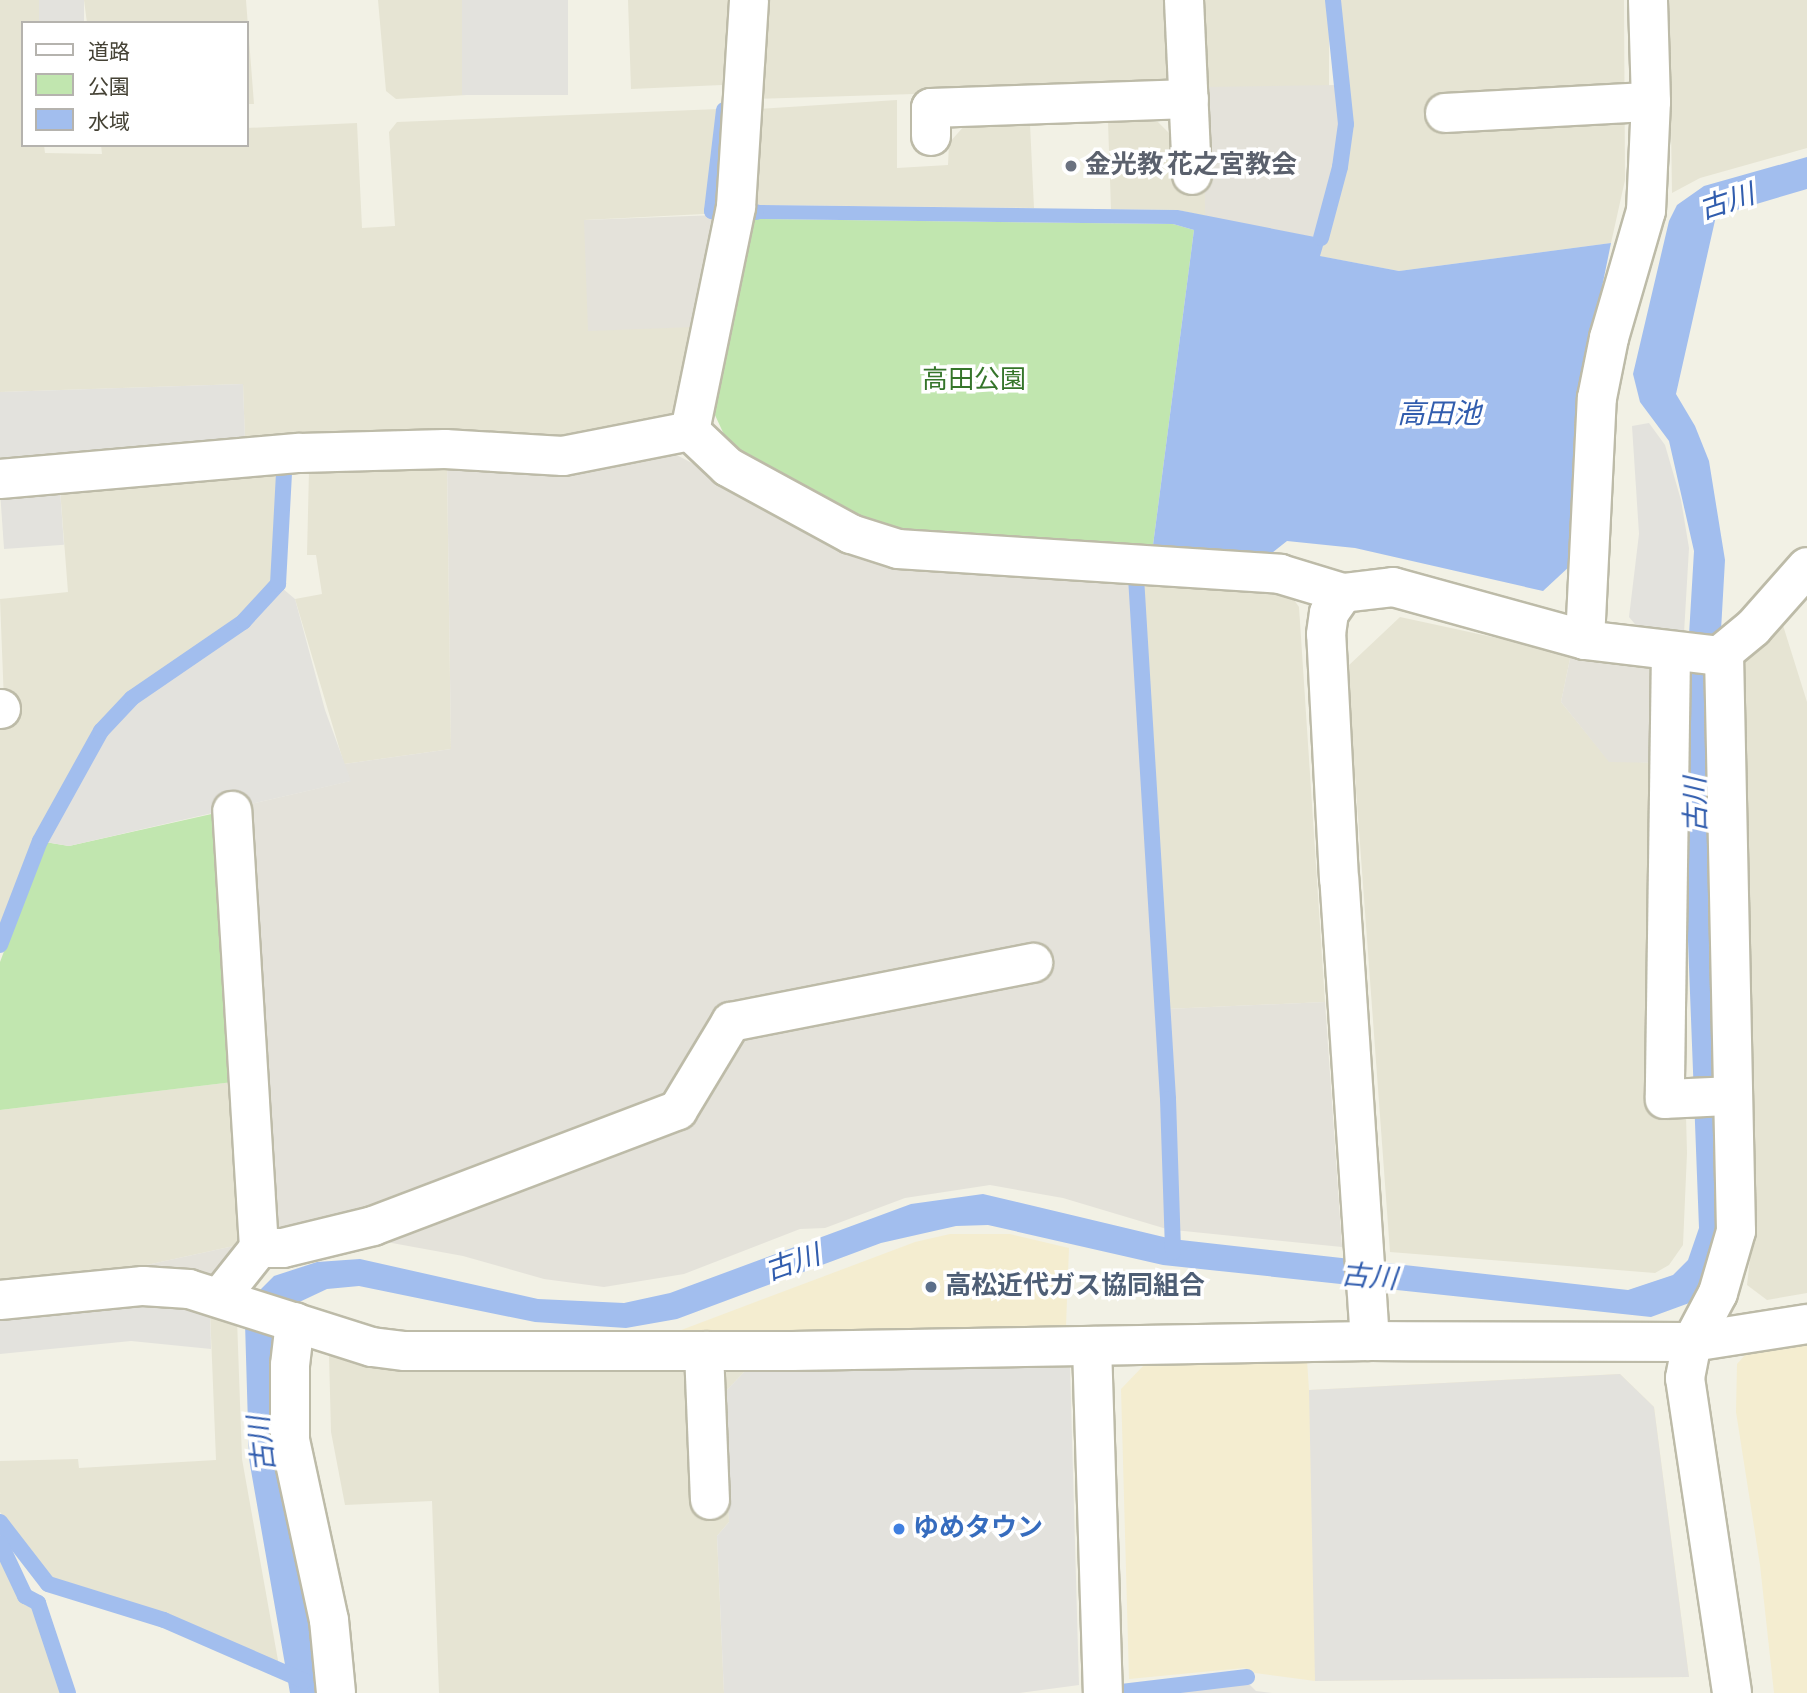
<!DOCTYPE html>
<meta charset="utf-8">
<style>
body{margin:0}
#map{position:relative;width:1807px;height:1693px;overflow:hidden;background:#f2f1e5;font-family:"Alegreya Sans","Noto Sans JP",sans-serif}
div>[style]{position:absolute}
.residential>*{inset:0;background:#e6e4d3;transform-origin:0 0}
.commercial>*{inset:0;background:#f4edd0}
.industrial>*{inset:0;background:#e4e2da}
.green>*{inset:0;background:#c1e6af}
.parking>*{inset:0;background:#e3e2dd;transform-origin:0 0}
.water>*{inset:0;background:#a2beee}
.stream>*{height:16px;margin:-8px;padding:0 8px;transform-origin:8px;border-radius:8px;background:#a2beee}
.roads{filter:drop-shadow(2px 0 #bdbba8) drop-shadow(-2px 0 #bdbba8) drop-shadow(0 2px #bdbba8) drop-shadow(0 -2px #bdbba8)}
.minor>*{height:38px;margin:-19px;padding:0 19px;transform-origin:19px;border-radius:19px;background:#fff}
.dots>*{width:19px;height:19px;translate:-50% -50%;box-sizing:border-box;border:4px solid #fff;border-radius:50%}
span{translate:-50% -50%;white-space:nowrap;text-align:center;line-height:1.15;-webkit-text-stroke:7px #fff;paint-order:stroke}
.worship-label{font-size:26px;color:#5b616d;font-weight:700}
.left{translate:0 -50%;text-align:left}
.park-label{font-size:26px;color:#35752a}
.service-label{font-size:26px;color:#4e5e75;font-weight:700}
.shop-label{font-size:26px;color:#366cbe;font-weight:700}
.water-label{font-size:28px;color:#315dae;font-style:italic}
.legend{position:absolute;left:21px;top:21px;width:228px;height:126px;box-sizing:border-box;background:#fff;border:2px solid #b5b3ae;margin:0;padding:9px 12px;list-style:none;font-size:21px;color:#454235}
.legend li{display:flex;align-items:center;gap:14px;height:35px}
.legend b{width:35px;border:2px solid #b5b3ae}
</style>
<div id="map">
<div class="residential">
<i style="clip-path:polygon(0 0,39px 0,40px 23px,23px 23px,23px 145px,44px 145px,45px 153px,102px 154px,101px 145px,247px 145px,247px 128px,357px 123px,362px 228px,395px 226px,389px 132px,397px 122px,719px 109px,704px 214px,584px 220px,694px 327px,677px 409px,667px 419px,548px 439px,245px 441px,243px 384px,0 392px)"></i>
<i style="clip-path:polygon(84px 0,246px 0,254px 104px,247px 104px,247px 23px,87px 23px)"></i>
<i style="clip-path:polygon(378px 0,462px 0,467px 95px,396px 99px,386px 91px)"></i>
<i style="clip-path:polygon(628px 0,734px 0,722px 85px,631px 89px)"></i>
<i style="clip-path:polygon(761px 0,1166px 0,1171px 86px,758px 99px)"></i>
<i style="left:1199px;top:0;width:130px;height:87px"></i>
<i style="clip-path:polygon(1336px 0,1624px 0,1625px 180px,1611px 243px,1399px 271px,1319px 256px,1344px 168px,1349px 120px)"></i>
<i style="clip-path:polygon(1669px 0,1807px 0,1807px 148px,1700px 178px,1672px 193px)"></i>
<i style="clip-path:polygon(897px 100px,897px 168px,948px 165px,949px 143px,965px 125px,1030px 124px,1034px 208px,757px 205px,759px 109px)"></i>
<i style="clip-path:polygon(1108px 122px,1158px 122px,1171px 135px,1172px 170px,1206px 170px,1205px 216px,1178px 210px,1111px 209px)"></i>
<i style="clip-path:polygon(279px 465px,272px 584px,222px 632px,128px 693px,98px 725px,43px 822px,0 931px,0 729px,5px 728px,0 599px,68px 592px,60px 489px)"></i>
<i style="clip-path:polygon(447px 466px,451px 749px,344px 764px,295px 599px,322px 594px,316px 555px,307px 555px,309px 470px)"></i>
<i style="clip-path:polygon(1139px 580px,1286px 588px,1299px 607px,1325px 1002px,1166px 1009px)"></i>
<i style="clip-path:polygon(1400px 617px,1571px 654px,1561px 702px,1609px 761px,1664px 763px,1673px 1081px,1685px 1078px,1687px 1153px,1683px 1245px,1669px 1265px,1655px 1273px,1390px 1252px,1347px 667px)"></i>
<i style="clip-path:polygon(1781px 619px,1807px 702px,1807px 1293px,1767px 1300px,1747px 1285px,1753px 1232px,1734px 656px)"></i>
<i style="clip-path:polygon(233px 1082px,243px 1244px,142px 1266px,0 1282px,0 1110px)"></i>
<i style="clip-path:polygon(210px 1310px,237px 1319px,242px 1459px,279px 1666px,167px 1617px,52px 1581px,0 1512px,0 1461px,78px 1459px,79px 1468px,216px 1460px)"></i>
<i style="clip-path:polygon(329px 1355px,405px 1371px,748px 1368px,724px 1393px,729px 1522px,717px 1536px,724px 1693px,439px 1693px,432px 1501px,345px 1505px,331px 1432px)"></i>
<i style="clip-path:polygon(0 1554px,15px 1573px,26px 1606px,35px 1604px,64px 1693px,0 1693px)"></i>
</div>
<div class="commercial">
<i style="clip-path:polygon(950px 1234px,1010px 1234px,1069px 1248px,1066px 1326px,676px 1332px,915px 1242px)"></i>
<i style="clip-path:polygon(1807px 1343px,1807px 1693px,1774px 1693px,1760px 1565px,1736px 1412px,1737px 1364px,1746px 1354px)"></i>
<i style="clip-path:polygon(1307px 1360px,1309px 1390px,1620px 1374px,1654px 1407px,1689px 1677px,1315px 1681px,1255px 1673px,1244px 1668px,1129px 1679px,1121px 1389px,1145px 1364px)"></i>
</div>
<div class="industrial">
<i style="clip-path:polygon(1337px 85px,1343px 126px,1337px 167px,1317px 238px,1205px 216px,1204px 87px)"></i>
<i style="clip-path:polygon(717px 215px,694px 327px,588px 331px,584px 220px)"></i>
<i style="clip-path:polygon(667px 450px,846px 543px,1133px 574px,1170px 1230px,1063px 1198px,990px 1185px,905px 1198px,825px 1228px,800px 1229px,684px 1274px,604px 1287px,544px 1279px,463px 1256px,370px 1239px,284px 1253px,259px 1271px,252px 1282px,142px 1266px,243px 1244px,246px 805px,350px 781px,344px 764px,451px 749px,447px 459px)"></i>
<i style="clip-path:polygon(1571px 654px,1653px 666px,1664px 763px,1609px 762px,1561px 702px)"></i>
<i style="clip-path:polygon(1325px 1002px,1342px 1247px,1174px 1230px,1166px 1009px)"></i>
</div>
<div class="green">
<i style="clip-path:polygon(754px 219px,1173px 224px,1194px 230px,1152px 553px,898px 536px,735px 458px,714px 413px)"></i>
<i style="clip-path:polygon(216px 813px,233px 1082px,0 1110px,0 962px,45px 842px,69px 846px)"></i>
</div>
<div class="parking">
<i style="left:39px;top:0;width:45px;height:23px"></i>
<i style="left:462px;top:0;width:106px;height:95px"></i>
<i style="clip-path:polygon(243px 384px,245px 441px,0 460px,0 392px)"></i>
<i style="clip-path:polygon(1649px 423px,1665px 445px,1681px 500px,1689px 548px,1684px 633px,1640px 630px,1629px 617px,1639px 534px,1632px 426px)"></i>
<i style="left:60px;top:489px;width:56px;height:60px;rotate:86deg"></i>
<i style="clip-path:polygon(282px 588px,295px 599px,325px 710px,351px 781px,69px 846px,45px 842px,114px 722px,154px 689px,246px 627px)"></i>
<i style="clip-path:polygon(146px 1305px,210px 1310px,211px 1349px,131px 1341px,0 1354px,0 1318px)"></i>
<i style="clip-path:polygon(1070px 1366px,1079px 1685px,1019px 1693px,724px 1693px,717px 1536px,729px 1522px,724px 1393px,748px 1368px)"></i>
<i style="clip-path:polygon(1620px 1374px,1654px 1407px,1689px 1677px,1315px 1681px,1309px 1390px)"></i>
<i style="clip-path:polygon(1247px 1682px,1256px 1691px,1272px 1693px,1147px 1693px)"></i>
</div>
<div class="water">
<i style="clip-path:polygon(1807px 157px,1807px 189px,1716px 216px,1676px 394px,1695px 426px,1709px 461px,1725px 560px,1720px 648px,1728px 1230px,1692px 1302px,1651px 1317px,1163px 1265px,988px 1225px,956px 1226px,881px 1243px,677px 1319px,626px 1328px,535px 1322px,359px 1286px,327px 1289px,293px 1305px,323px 1693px,290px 1693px,249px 1459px,245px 1323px,261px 1289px,274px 1276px,317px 1262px,360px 1259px,538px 1299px,624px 1303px,670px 1293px,911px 1204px,983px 1194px,1172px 1239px,1628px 1290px,1673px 1275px,1688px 1260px,1699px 1228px,1678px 679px,1689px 635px,1694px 551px,1669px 441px,1640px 402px,1633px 374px,1669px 221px,1677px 205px,1704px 186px)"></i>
<i style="clip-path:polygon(757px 205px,1178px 210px,1325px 239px,1320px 256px,1399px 271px,1611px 243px,1588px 356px,1585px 552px,1543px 591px,1355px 548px,1287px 541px,1267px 557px,1152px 553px,1194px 230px,1173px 224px,754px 219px)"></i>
</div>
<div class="stream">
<i style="left:724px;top:110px;width:102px;rotate:96.8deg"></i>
<i style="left:712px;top:211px;width:44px;rotate:1.3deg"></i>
<i style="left:1321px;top:238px;width:73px;rotate:-75deg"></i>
<i style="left:1340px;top:167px;width:43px;rotate:-82.1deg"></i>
<i style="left:1346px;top:124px;width:125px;rotate:-96deg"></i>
<i style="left:1136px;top:577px;width:523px;rotate:86.49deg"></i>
<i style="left:1168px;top:1099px;width:153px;rotate:88.1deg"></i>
<i style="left:0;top:945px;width:111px;rotate:-69deg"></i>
<i style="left:40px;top:841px;width:126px;rotate:-61deg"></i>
<i style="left:101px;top:731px;width:45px;rotate:-46.8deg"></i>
<i style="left:132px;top:698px;width:135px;rotate:-34.4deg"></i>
<i style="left:243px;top:622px;width:52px;rotate:-47.4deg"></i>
<i style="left:278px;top:584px;width:130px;rotate:-86.9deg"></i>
<i style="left:0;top:1522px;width:78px;rotate:52.3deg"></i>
<i style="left:48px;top:1584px;width:121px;rotate:17.2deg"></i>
<i style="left:164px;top:1620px;width:153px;rotate:23.5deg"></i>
<i style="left:0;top:1543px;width:59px;rotate:64.7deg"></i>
<i style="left:25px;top:1596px;width:15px;rotate:28deg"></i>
<i style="left:38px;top:1603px;width:95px;rotate:71.6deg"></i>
<i style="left:1113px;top:1693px;width:135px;rotate:-6.8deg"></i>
</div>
<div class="roads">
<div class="minor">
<i style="left:1184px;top:0;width:175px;rotate:87.4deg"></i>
<i style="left:1445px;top:113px;width:206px;rotate:-3.1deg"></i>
<i style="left:931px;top:136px;width:28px;rotate:-90deg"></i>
<i style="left:931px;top:108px;width:258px;rotate:-2deg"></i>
<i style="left:690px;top:431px;width:229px;rotate:-78.4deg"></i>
<i style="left:736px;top:207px;width:207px;rotate:-86.4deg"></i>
<i style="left:0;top:479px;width:301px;rotate:-5deg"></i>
<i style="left:300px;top:453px;width:145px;rotate:-1.6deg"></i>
<i style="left:445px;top:449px;width:118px;rotate:3.4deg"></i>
<i style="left:563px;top:456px;width:129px;rotate:-11.1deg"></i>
<i style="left:690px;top:431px;width:52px;rotate:43.5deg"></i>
<i style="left:728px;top:467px;width:140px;rotate:28.6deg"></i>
<i style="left:851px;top:534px;width:49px;rotate:17.7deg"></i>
<i style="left:898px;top:549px;width:383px;rotate:3.7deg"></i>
<i style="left:1280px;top:574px;width:66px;rotate:16.8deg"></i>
<i style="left:1585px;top:640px;width:135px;rotate:6.8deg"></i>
<i style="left:1719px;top:656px;width:44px;rotate:-39.5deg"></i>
<i style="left:1753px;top:628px;width:81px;rotate:-48.5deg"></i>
<i style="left:1671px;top:651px;width:448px;rotate:90.8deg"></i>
<i style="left:1665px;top:1099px;width:66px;rotate:-2.6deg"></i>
<i style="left:1724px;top:654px;width:577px;rotate:88.81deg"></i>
<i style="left:1736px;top:1231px;width:65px;rotate:106.2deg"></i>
<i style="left:1718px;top:1293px;width:55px;rotate:118deg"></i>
<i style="left:1692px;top:1342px;width:37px;rotate:101deg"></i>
<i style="left:1685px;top:1378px;width:318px;rotate:81.5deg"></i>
<i style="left:0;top:709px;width:1px"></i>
<i style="left:259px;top:1248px;width:24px"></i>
<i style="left:283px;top:1248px;width:93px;rotate:-13.7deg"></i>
<i style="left:373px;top:1226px;width:326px;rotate:-20.8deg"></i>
<i style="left:678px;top:1110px;width:103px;rotate:-58.9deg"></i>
<i style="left:731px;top:1022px;width:308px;rotate:-11.1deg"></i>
<i style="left:221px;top:1296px;width:61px;rotate:-51.6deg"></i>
<i style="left:259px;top:1248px;width:438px;rotate:-93.5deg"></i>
<i style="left:0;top:1300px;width:144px;rotate:-5.6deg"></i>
<i style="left:143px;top:1286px;width:46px;rotate:3.7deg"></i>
<i style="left:189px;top:1289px;width:192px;rotate:17.6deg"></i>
<i style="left:372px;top:1347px;width:33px;rotate:7deg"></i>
<i style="left:405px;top:1351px;width:387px"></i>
<i style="left:792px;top:1351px;width:578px;rotate:-0.99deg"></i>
<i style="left:1370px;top:1341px;width:322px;rotate:0.2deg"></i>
<i style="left:1692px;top:1342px;width:116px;rotate:-8.9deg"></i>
<i style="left:295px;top:1322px;width:43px;rotate:96.6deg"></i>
<i style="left:290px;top:1365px;width:75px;rotate:90deg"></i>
<i style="left:290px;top:1440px;width:184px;rotate:77.8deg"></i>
<i style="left:329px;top:1620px;width:73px;rotate:84.5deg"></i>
<i style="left:1370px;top:1341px;width:463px;rotate:-93.8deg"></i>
<i style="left:1339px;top:879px;width:245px;rotate:-93deg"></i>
<i style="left:1326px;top:634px;width:21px;rotate:-82deg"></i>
<i style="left:1329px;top:613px;width:24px;rotate:-55deg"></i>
<i style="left:1343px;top:593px;width:50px;rotate:-6.8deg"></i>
<i style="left:1393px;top:587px;width:199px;rotate:15.4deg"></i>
<i style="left:1585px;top:640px;width:242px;rotate:-87.2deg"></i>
<i style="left:1597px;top:398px;width:61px;rotate:-78.7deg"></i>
<i style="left:1609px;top:338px;width:132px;rotate:-73.8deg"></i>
<i style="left:1646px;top:211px;width:109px;rotate:-87.4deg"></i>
<i style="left:1651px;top:102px;width:102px;rotate:-91.7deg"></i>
<i style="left:1092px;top:1346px;width:347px;rotate:88.2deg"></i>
<i style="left:704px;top:1351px;width:149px;rotate:87.7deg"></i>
</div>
</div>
<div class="dots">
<i style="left:1071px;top:166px;background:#6b7280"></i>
<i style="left:931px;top:1287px;background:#5c6f8a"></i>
<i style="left:899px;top:1529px;background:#3f7fe0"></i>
</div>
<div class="worship-label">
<span class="left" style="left:1085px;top:166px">金光教 花之宮教会</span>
</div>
<div class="park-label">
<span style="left:974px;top:381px">高田公園</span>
</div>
<div class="service-label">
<span class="left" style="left:945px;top:1287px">高松近代ガス協同組合</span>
</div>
<div class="shop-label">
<span class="left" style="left:913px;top:1529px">ゆめタウン</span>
</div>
<div class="water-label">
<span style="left:1727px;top:203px;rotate:-18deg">古川</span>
<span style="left:1439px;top:415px">高田池</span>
<span style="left:1697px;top:805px;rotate:-91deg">古川</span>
<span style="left:793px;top:1264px;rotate:-19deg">古川</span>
<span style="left:1369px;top:1278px;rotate:5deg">古川</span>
<span style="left:263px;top:1444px;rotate:-97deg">古川</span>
</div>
<ul class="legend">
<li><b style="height:9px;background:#fff"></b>道路</li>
<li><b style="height:19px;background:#c1e6af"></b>公園</li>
<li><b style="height:19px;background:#a2beee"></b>水域</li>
</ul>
</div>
